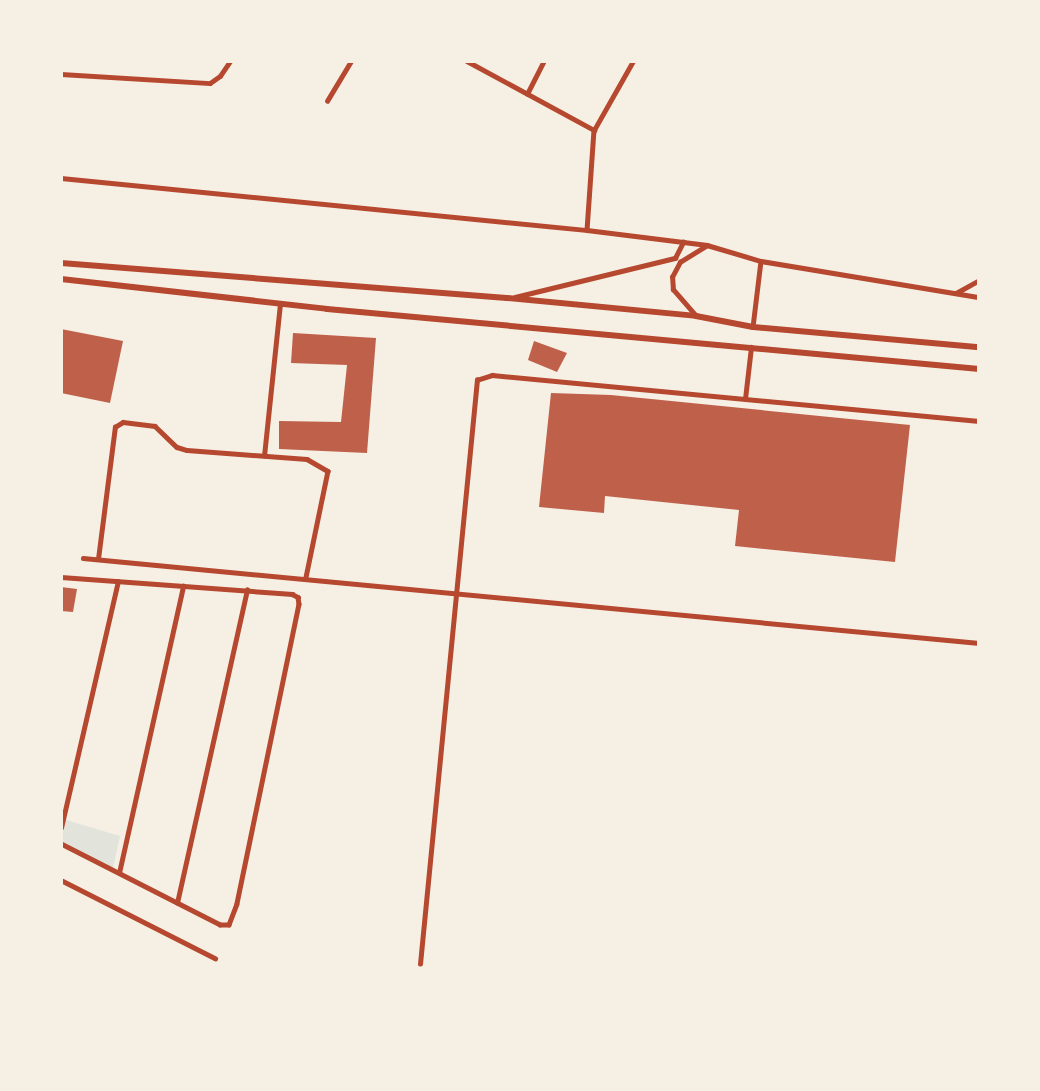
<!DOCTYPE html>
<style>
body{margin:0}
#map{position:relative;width:1040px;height:1091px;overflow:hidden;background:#f6efe4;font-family:"Nunito Sans",sans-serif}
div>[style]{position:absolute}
.green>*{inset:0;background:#e2e4dc}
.building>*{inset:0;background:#bf614a}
.minor>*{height:4.5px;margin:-2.25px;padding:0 2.25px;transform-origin:2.25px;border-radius:2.25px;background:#b5482f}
.primary>*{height:6px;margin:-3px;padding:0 3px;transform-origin:3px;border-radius:3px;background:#b5482f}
span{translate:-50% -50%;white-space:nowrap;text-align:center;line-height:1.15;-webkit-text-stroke:6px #f6efe4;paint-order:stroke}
.frame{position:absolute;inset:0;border:63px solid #f6efe4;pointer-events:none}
</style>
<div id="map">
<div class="green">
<i style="clip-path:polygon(63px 819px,120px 836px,113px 868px,61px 844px)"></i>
</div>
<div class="building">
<i style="clip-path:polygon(61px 329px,123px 341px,110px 403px,61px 393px)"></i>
<i style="clip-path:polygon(293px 333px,376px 338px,367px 453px,279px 449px,279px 421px,341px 422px,347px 365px,291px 363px)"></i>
<i style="clip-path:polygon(534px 341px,567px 353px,557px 372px,528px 360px)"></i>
<i style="clip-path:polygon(551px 393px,611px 395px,910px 425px,895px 562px,735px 546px,739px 510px,605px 496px,604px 513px,539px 507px)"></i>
<i style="clip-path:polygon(61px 587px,77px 589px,73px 612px,61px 611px)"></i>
</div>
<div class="minor">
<i style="left:467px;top:61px;width:145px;rotate:28.5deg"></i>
<i style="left:594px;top:130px;width:100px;rotate:94deg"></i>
<i style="left:61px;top:74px;width:149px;rotate:3.5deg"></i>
<i style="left:210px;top:83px;width:12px;rotate:-35deg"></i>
<i style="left:220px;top:76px;width:18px;rotate:-56deg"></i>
<i style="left:527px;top:94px;width:37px;rotate:-63deg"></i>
<i style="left:327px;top:101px;width:47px;rotate:-59deg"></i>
<i style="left:594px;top:130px;width:79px;rotate:-60.5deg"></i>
<i style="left:61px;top:178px;width:529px;rotate:5.65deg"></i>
<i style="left:587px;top:230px;width:121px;rotate:7.1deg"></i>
<i style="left:707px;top:245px;width:56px;rotate:16.5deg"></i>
<i style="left:761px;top:261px;width:66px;rotate:96.9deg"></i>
<i style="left:761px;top:261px;width:221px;rotate:9.4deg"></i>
<i style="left:956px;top:293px;width:26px;rotate:-29deg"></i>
<i style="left:515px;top:297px;width:165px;rotate:-13.7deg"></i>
<i style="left:675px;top:258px;width:18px;rotate:-63deg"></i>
<i style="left:696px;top:316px;width:35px;rotate:-131deg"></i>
<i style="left:673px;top:290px;width:13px;rotate:-94deg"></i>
<i style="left:672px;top:277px;width:17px;rotate:-62deg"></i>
<i style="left:680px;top:262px;width:31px;rotate:-32deg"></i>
<i style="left:745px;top:399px;width:52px;rotate:-83.4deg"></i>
<i style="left:264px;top:456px;width:153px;rotate:-84deg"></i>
<i style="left:83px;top:558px;width:900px;rotate:5.42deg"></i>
<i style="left:98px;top:559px;width:133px;rotate:-82.7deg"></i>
<i style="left:115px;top:427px;width:9px;rotate:-32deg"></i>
<i style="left:123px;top:422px;width:32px;rotate:7deg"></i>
<i style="left:155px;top:426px;width:30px;rotate:44deg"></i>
<i style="left:177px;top:447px;width:10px;rotate:17deg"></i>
<i style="left:187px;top:450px;width:120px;rotate:4.3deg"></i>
<i style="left:307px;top:459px;width:24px;rotate:30deg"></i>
<i style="left:328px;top:471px;width:108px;rotate:101.7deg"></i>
<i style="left:61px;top:577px;width:232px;rotate:4.2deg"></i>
<i style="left:292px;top:594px;width:7px;rotate:27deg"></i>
<i style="left:298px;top:597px;width:7px;rotate:82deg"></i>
<i style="left:299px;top:604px;width:306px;rotate:101.7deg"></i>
<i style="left:237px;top:904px;width:22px;rotate:111deg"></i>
<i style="left:229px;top:925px;width:9px;rotate:180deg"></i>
<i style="left:220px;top:925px;width:178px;rotate:-153deg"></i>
<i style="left:61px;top:828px;width:253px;rotate:-77deg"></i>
<i style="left:119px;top:873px;width:294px;rotate:-77.4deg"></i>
<i style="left:61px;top:880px;width:173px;rotate:26.9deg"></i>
<i style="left:177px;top:903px;width:321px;rotate:-77.4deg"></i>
<i style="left:420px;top:964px;width:587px;rotate:-84.43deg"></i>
<i style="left:477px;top:380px;width:16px;rotate:-18deg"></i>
<i style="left:492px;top:375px;width:489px;rotate:5.4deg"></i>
</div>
<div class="primary">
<i style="left:61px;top:263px;width:447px;rotate:4.5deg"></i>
<i style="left:507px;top:298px;width:190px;rotate:5.4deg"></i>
<i style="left:696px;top:316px;width:58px;rotate:10.9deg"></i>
<i style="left:753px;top:327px;width:227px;rotate:5.1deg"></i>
<i style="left:61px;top:279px;width:268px;rotate:6.4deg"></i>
<i style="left:327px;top:309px;width:655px;rotate:5.26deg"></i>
</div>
<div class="frame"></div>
</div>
